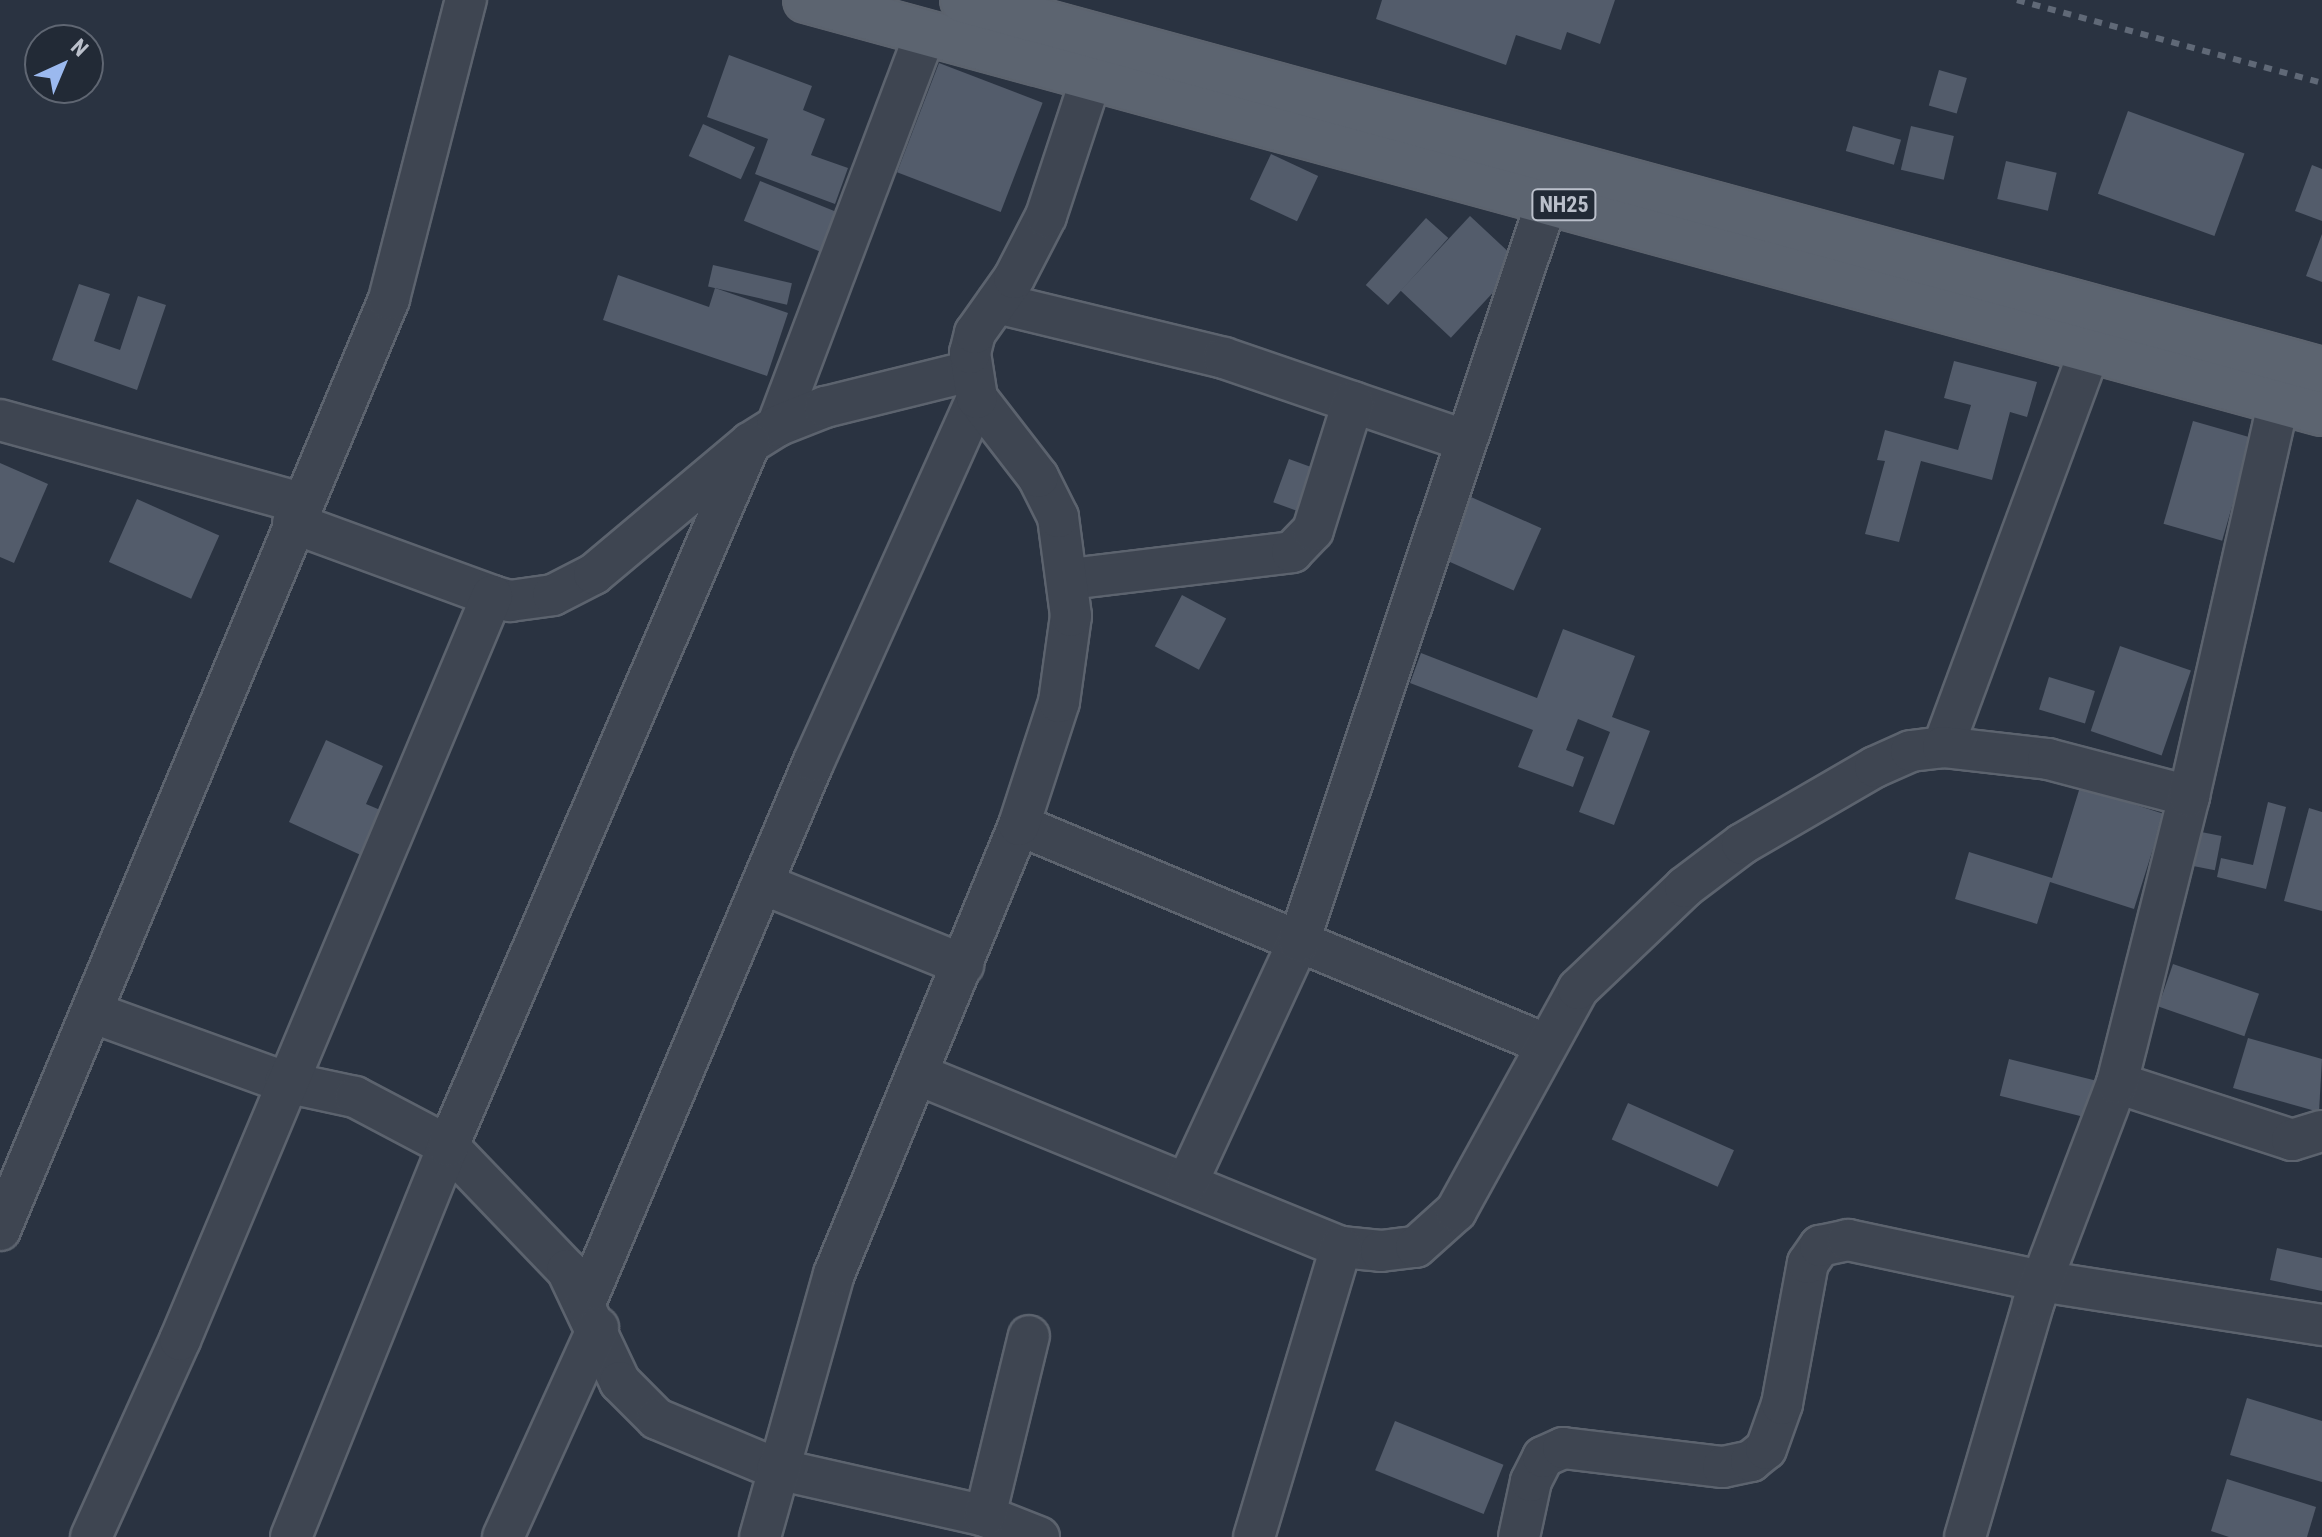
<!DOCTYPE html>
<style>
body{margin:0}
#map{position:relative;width:2322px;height:1537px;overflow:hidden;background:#2a3341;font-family:"Roboto Condensed",sans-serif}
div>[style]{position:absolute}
.building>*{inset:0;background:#535c6b;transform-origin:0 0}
.roads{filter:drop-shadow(2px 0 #5c636e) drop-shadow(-2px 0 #5c636e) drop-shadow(0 2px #5c636e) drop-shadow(0 -2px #5c636e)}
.minor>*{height:40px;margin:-20px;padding:0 20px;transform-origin:20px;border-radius:20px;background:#3e4551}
.primary>*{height:44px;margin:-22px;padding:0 22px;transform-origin:22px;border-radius:22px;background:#5c6470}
.rail>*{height:6px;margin-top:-3px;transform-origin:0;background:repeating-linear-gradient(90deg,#606977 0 8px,transparent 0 16px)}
span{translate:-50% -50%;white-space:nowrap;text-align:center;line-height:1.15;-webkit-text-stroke:6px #222a36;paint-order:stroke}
.shield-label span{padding:2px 6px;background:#222a36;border:2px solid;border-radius:6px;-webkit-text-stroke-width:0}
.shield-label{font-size:22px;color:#bbc0cb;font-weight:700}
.north{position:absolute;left:24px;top:24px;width:80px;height:80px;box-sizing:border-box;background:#222a36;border:2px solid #5f6672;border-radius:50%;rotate:44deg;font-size:22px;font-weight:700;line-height:32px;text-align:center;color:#bbc0cb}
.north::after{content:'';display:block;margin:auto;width:28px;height:36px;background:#9bb9ef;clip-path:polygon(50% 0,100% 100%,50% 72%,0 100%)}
</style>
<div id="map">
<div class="building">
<i style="clip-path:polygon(1382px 0,1615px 0,1600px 44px,1567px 32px,1561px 50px,1516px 35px,1506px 65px,1376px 19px)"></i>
<i style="clip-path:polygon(729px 55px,812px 86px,803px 110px,825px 119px,811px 155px,848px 168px,835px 204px,755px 174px,768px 139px,707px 117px)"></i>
<i style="left:939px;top:63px;width:111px;height:117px;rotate:21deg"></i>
<i style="left:1939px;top:70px;width:29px;height:37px;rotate:16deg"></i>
<i style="left:2128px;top:111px;width:124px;height:88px;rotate:20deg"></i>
<i style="left:703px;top:124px;width:57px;height:35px;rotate:24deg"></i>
<i style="left:1853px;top:126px;width:50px;height:26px;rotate:16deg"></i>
<i style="left:1911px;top:126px;width:44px;height:45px;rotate:13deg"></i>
<i style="left:1271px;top:154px;width:52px;height:50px;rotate:25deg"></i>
<i style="left:2006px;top:161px;width:52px;height:39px;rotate:13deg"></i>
<i style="clip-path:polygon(2312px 165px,2322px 169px,2322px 221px,2295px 211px)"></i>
<i style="left:760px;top:181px;width:84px;height:43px;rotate:22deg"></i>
<i style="left:1470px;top:216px;width:69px;height:102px;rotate:43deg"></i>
<i style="left:1426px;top:218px;width:30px;height:90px;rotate:42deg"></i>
<i style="clip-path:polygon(2322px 234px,2322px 282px,2306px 276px)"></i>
<i style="left:713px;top:265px;width:81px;height:22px;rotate:13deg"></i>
<i style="clip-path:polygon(618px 275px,709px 307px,715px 288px,788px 313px,767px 376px,603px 320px)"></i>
<i style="clip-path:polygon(79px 284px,110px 294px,94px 341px,120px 350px,138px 296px,166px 305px,137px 390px,52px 360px)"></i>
<i style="clip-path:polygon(1954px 361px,2037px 382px,2027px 417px,2010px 412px,1992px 480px,1921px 461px,1899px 542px,1865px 534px,1885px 461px,1877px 460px,1885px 430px,1958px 450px,1971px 405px,1944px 398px)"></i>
<i style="left:2193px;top:421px;width:61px;height:107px;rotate:16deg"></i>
<i style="left:1289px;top:459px;width:38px;height:46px;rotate:20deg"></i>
<i style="clip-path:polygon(0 463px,48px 484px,14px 563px,0 557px)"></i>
<i style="left:1471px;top:497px;width:77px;height:68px;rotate:24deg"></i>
<i style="left:137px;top:499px;width:90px;height:69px;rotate:24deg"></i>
<i style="left:1182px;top:595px;width:50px;height:58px;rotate:28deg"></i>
<i style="clip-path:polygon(1563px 629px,1635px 656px,1612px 717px,1650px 731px,1614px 825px,1579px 812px,1610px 732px,1578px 719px,1566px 750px,1584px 757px,1573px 787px,1518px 767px,1533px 730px,1410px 683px,1421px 653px,1537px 698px)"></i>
<i style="left:2120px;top:646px;width:75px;height:90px;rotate:19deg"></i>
<i style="left:2049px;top:677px;width:48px;height:34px;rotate:17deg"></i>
<i style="clip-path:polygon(326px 740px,383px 766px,366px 804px,385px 812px,365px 857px,289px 822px)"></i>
<i style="clip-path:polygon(2080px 787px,2164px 814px,2134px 909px,2050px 882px,2037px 924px,1955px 899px,1969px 852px,2052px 878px)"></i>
<i style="clip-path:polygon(2268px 802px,2286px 807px,2266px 889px,2217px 877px,2221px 858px,2253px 865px)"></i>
<i style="clip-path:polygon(2309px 808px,2322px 812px,2322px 911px,2284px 901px)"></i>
<i style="left:2196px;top:831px;width:26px;height:35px;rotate:11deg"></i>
<i style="left:2173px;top:964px;width:91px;height:45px;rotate:19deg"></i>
<i style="clip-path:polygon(2248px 1038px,2322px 1059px,2319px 1112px,2233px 1088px)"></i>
<i style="left:2009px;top:1059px;width:89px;height:38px;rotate:14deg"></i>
<i style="left:1628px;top:1103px;width:116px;height:40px;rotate:24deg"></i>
<i style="clip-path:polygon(2277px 1248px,2322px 1258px,2322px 1291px,2270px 1280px)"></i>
<i style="clip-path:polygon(2247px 1398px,2322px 1421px,2322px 1482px,2230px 1455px)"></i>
<i style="left:1395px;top:1421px;width:117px;height:53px;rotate:22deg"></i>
<i style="clip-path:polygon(2227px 1479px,2316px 1507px,2307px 1537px,2229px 1537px,2211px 1531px)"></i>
</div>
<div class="roads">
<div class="minor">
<i style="left:997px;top:303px;width:234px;rotate:13.6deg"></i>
<i style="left:1224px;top:358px;width:254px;rotate:18.9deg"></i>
<i style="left:0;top:420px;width:313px;rotate:15.4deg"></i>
<i style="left:777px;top:426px;width:421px;rotate:-69.3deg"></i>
<i style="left:293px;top:523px;width:212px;rotate:20.1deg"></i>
<i style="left:492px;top:596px;width:19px;rotate:16deg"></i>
<i style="left:510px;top:601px;width:43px;rotate:-7.9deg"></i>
<i style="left:553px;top:595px;width:46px;rotate:-27.1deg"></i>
<i style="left:594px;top:574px;width:204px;rotate:-40deg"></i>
<i style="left:750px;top:443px;width:32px;rotate:-32deg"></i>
<i style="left:777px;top:426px;width:52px;rotate:-21.6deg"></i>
<i style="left:825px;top:407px;width:149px;rotate:-13.9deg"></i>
<i style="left:1070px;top:579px;width:224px;rotate:-6.9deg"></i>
<i style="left:1292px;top:552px;width:30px;rotate:-46deg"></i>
<i style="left:1313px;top:530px;width:134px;rotate:-72.6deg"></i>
<i style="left:1943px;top:747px;width:423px;rotate:-69.7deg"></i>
<i style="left:1019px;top:825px;width:570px;rotate:22.6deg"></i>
<i style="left:763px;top:884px;width:216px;rotate:22deg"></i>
<i style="left:94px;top:1013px;width:203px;rotate:19.9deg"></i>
<i style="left:285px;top:1082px;width:72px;rotate:12.1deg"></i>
<i style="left:355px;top:1097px;width:105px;rotate:27.8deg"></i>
<i style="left:448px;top:1146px;width:172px;rotate:46.2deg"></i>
<i style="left:567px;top:1270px;width:124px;rotate:64.7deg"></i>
<i style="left:620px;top:1382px;width:52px;rotate:45deg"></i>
<i style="left:657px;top:1419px;width:130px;rotate:22.6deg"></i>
<i style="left:777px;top:1469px;width:213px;rotate:12.7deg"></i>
<i style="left:985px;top:1516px;width:58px;rotate:21.3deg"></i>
<i style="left:919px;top:1075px;width:456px;rotate:22.2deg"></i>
<i style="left:1341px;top:1247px;width:40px;rotate:5.7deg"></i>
<i style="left:1381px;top:1251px;width:35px;rotate:-7deg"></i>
<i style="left:1416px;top:1247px;width:54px;rotate:-42deg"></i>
<i style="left:1456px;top:1211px;width:253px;rotate:-61.2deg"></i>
<i style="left:1578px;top:989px;width:148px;rotate:-43.6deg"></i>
<i style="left:1685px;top:887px;width:71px;rotate:-37deg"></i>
<i style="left:1742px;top:844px;width:154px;rotate:-30.1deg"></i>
<i style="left:1875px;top:767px;width:39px;rotate:-24deg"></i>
<i style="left:1911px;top:751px;width:32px;rotate:-7deg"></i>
<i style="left:1943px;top:747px;width:106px;rotate:6.5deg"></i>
<i style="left:2048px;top:759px;width:146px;rotate:14.7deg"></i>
<i style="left:2117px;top:1083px;width:184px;rotate:18deg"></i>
<i style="left:2292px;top:1140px;width:31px;rotate:-17deg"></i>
<i style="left:1187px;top:1183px;width:267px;rotate:-65.2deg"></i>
<i style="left:1299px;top:941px;width:780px;rotate:-71.47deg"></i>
<i style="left:0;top:1230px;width:1009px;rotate:-67.32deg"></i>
<i style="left:389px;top:299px;width:309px;rotate:-75.6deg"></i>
<i style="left:585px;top:1303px;width:588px;rotate:-67.1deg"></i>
<i style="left:814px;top:761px;width:398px;rotate:-65.8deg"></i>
<i style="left:985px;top:1516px;width:185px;rotate:-76.3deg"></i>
<i style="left:91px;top:1537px;width:216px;rotate:-65.7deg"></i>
<i style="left:180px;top:1340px;width:807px;rotate:-67.25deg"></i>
<i style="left:291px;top:1537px;width:421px;rotate:-68.1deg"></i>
<i style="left:448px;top:1146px;width:765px;rotate:-66.75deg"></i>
<i style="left:503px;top:1537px;width:230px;rotate:-65.6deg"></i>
<i style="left:760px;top:1537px;width:273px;rotate:-74.3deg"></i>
<i style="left:834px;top:1274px;width:486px;rotate:-67.6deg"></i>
<i style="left:1019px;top:825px;width:129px;rotate:-72deg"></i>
<i style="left:1059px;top:702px;width:87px;rotate:-82.1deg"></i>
<i style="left:1071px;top:616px;width:100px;rotate:-97.5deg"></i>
<i style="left:1058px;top:517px;width:45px;rotate:-116.6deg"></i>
<i style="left:1038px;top:477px;width:100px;rotate:-127.7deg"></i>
<i style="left:977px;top:398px;width:46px;rotate:-98.8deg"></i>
<i style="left:970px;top:353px;width:21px;rotate:-76deg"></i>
<i style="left:975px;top:333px;width:67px;rotate:-54.7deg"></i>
<i style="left:1014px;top:278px;width:70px;rotate:-62.7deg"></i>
<i style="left:1046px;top:216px;width:147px;rotate:-71.8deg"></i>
<i style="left:1254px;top:1537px;width:303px;rotate:-73.3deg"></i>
<i style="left:1519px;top:1537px;width:57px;rotate:-77.9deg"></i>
<i style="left:1531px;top:1481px;width:27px;rotate:-63deg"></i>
<i style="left:1543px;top:1457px;width:22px;rotate:-24deg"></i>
<i style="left:1563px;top:1448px;width:161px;rotate:6.8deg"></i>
<i style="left:1723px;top:1467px;width:29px;rotate:-12deg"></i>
<i style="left:1751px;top:1461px;width:19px;rotate:-39deg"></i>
<i style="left:1766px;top:1449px;width:48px;rotate:-70.4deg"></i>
<i style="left:1782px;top:1404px;width:143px;rotate:-79.6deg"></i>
<i style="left:1808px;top:1263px;width:21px;rotate:-55deg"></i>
<i style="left:1820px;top:1246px;width:29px;rotate:-12deg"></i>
<i style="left:1848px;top:1240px;width:197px;rotate:12deg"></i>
<i style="left:2041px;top:1281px;width:284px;rotate:8.9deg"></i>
<i style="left:1965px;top:1537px;width:243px;rotate:-73.7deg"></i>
<i style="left:2033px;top:1304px;width:236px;rotate:-69.2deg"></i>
<i style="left:2117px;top:1083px;width:296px;rotate:-75.9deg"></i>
<i style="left:2189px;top:796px;width:439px;rotate:-77.2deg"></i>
</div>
<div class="primary">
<i style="left:806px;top:0;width:1571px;rotate:15.24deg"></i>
<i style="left:963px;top:0;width:1408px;rotate:15.23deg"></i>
</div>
</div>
<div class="rail">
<i style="left:2017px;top:0;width:316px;rotate:15.2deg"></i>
</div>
<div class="shield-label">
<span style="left:1564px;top:205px">NH25</span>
</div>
<div class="north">N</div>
</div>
